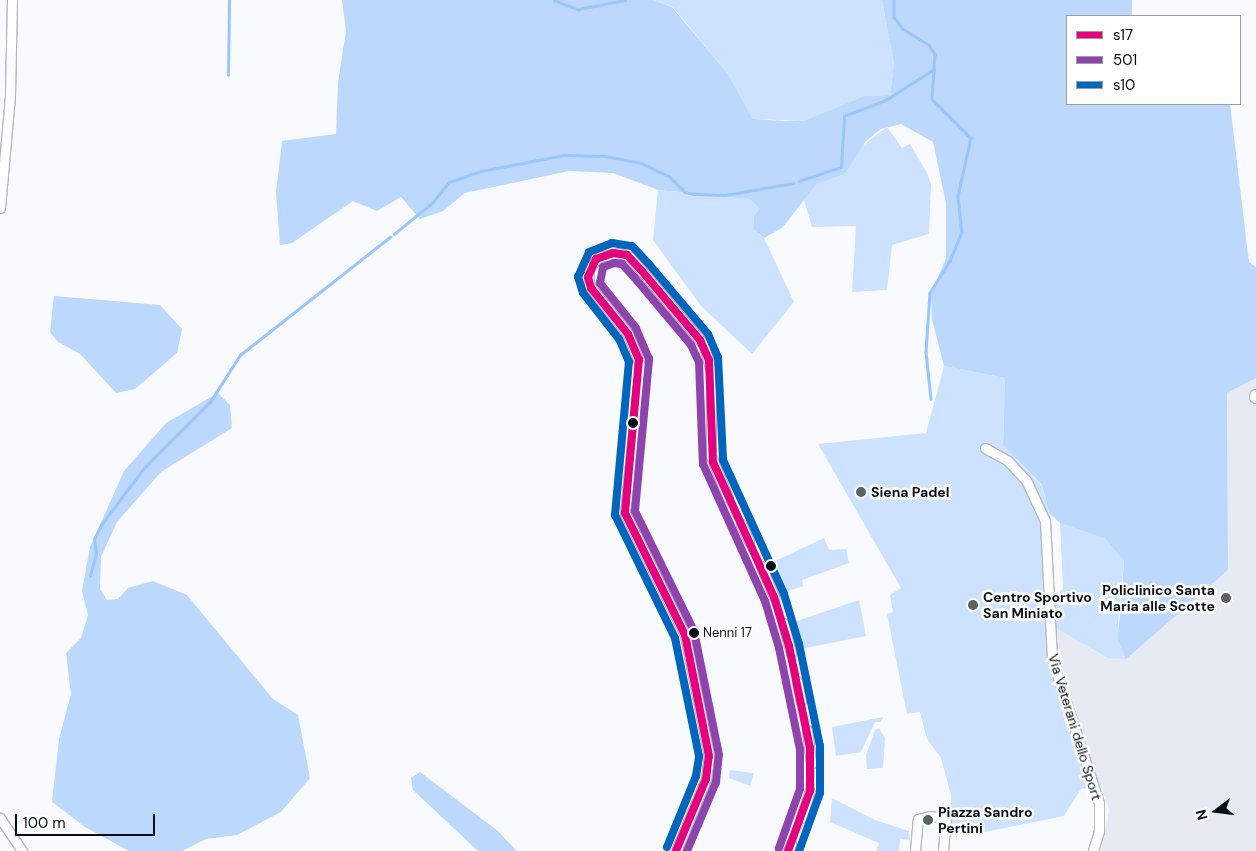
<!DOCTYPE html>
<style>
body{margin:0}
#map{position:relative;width:1256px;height:851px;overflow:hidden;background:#f8fafd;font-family:"DM Sans",sans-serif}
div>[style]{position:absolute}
.built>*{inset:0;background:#e6ebf3}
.green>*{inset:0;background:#cde2fe}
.forest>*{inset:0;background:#bcd8fc}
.stream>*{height:2.5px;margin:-1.25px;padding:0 1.25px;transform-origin:1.25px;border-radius:1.25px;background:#9ac6fd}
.street-tunnel>*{height:9px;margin-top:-4.5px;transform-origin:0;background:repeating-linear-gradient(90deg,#d4d7da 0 9px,transparent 0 13.5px)}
.roads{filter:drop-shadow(1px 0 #b4b9be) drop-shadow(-1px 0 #b4b9be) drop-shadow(0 1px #b4b9be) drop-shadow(0 -1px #b4b9be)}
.street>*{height:9px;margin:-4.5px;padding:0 4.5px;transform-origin:4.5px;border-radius:4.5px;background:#fefeff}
.secondary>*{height:12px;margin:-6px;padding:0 6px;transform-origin:6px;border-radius:6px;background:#fefeff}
.bus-1>*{height:8px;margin:-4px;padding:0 4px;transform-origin:4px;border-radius:4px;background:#e5007d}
.bus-2>*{height:8px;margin:-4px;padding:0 4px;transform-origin:4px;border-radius:4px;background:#8e44ad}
.bus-3>*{height:8px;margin:-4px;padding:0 4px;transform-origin:4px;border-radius:4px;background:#0065bd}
.dots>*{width:14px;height:14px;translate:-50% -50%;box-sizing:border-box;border:2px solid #fff;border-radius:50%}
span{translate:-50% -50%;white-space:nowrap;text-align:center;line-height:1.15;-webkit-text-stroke:5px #fff;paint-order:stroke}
.bus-label{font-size:13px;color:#080e15}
.left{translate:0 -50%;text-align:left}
.poi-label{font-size:14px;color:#080e15;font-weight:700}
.right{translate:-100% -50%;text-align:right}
.street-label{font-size:14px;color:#080e15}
.legend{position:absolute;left:1066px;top:15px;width:175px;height:90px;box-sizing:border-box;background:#fff;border:1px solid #9c9fa1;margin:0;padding:6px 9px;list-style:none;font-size:15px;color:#080e15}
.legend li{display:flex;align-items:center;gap:10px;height:25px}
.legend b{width:25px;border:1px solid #9c9fa1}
.north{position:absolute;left:1191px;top:786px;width:50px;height:50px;-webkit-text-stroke:4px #fff;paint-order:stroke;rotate:255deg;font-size:14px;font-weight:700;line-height:20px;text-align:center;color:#080e15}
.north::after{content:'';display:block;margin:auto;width:18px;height:22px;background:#080e15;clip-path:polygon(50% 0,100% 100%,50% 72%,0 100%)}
.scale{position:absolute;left:15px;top:814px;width:140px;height:22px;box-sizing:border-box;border:2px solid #080e15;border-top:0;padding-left:6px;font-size:15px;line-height:18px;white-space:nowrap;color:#080e15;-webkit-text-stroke:4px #fff;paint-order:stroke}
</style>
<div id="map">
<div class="built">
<i style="clip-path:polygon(1256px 378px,1256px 851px,1101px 851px,1109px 810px,1057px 659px,1055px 626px,1106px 658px,1228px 570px,1227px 393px)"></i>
</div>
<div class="green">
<i style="clip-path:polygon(654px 0,882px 0,894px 64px,890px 95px,864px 96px,803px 121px,753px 119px,728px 74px,673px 7px)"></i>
<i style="clip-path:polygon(887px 127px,902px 148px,910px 144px,927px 173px,931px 184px,929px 234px,892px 245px,887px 290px,852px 292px,856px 226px,812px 227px,804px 200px,816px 185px,845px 174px,860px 148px)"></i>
<i style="clip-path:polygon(658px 190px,751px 199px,760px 209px,758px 234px,764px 238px,794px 302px,752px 354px,701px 306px,653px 240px)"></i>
<i style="clip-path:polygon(944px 366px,1005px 378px,1003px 445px,1042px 486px,1049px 513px,1055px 597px,1063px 588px,1060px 523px,1105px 539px,1124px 561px,1118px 624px,1126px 659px,1107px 658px,1055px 627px,1057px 659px,1101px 785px,1081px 789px,1064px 816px,970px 835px,951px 834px,951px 795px,941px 758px,927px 739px,920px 712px,907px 714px,887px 614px,893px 612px,890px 595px,901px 588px,818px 444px,926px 433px)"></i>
<i style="clip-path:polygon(824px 538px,829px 550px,846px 549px,849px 563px,802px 580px,803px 586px,782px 593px,771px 563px)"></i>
<i style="clip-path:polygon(859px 600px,866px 636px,801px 649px,794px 622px)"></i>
<i style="clip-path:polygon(883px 717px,881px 722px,875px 722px,861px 752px,836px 756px,832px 727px)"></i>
<i style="clip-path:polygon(879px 728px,885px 738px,883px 768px,867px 769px,866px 755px,875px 730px)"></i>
<i style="clip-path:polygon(730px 770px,754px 773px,750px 786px,729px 778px)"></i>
<i style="clip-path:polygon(832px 798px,875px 820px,909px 831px,910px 840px,900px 839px,899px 851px,876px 851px,879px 843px,830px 822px)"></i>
</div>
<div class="forest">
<i style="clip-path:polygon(342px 0,654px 0,672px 7px,728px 74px,753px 119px,785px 121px,803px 121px,864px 96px,890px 95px,894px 64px,882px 0,1132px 0,1132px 16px,1067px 16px,1067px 104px,1230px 104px,1249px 262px,1256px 267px,1256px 378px,1227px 393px,1228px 570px,1126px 659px,1118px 639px,1124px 561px,1105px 539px,1060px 523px,1049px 513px,1042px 485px,1003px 445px,1005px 378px,944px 366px,932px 319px,931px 295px,946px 258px,946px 203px,933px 142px,901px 124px,881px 129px,866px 141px,845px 174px,816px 185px,782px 228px,764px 238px,754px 230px,754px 216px,760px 209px,750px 199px,658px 190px,613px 173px,569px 171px,465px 193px,443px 211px,420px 219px,401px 197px,377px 211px,353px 201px,292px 243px,280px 245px,276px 193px,282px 141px,336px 134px,338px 82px,346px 31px)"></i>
<i style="clip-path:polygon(54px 296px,160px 305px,182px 329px,177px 353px,135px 389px,116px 393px,80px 354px,58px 342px,50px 332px)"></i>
<i style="clip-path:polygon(218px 393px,230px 405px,232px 428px,161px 472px,117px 522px,101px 557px,100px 589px,107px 600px,118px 599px,128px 588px,153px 581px,187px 595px,273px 699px,298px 715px,310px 778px,281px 812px,237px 835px,206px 839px,182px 851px,129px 851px,85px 827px,52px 802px,59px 739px,71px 694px,66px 653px,81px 638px,88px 615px,82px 591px,90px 547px,124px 471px,166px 423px)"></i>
<i style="clip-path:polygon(420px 772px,498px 831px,517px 851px,478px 851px,413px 790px,411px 778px)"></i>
</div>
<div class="stream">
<i style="left:554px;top:0;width:26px;rotate:21deg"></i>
<i style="left:578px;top:9px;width:48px;rotate:-10.8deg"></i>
<i style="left:894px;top:0;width:17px;rotate:90deg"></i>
<i style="left:894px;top:17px;width:14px;rotate:54deg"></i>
<i style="left:902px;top:28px;width:32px;rotate:32deg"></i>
<i style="left:929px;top:45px;width:11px;rotate:56deg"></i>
<i style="left:935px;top:54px;width:45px;rotate:93.8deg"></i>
<i style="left:932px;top:99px;width:55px;rotate:45deg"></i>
<i style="left:971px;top:138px;width:59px;rotate:102.6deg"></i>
<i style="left:958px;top:196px;width:36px;rotate:84deg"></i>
<i style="left:962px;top:232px;width:31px;rotate:112deg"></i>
<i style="left:950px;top:261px;width:38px;rotate:122deg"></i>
<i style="left:930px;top:293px;width:59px;rotate:93.9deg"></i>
<i style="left:926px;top:352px;width:47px;rotate:83.9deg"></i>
<i style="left:228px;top:75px;width:75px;rotate:-89.2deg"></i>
<i style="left:799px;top:181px;width:44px;rotate:-18.4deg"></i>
<i style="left:841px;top:167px;width:51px;rotate:-86.6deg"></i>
<i style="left:844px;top:116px;width:45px;rotate:-20.9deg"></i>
<i style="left:886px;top:100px;width:57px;rotate:-32.9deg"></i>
<i style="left:394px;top:234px;width:49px;rotate:-39.2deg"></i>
<i style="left:432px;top:203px;width:27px;rotate:-51deg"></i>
<i style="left:449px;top:182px;width:34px;rotate:-19deg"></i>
<i style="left:481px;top:171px;width:86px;rotate:-10.8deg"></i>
<i style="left:565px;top:155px;width:40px;rotate:1.4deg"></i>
<i style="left:605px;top:156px;width:37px;rotate:11deg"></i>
<i style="left:641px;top:163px;width:31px;rotate:25deg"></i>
<i style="left:669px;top:176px;width:23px;rotate:45deg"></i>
<i style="left:685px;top:192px;width:9px;rotate:13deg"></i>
<i style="left:694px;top:194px;width:31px;rotate:2deg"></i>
<i style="left:725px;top:195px;width:69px;rotate:-10deg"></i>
<i style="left:90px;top:576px;width:24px;rotate:-75deg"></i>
<i style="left:96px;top:553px;width:14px;rotate:-98deg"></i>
<i style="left:94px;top:539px;width:16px;rotate:-63deg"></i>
<i style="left:101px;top:525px;width:71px;rotate:-53deg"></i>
<i style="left:144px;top:468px;width:93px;rotate:-45deg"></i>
<i style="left:210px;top:402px;width:56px;rotate:-57.4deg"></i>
<i style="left:240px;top:355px;width:191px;rotate:-38.2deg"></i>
</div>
<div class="street-tunnel">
<i style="left:728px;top:498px;width:29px;rotate:63deg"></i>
<i style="left:749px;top:541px;width:28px;rotate:64deg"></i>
<i style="left:774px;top:597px;width:28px;rotate:71deg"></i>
<i style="left:791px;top:653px;width:29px;rotate:78deg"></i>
<i style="left:801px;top:701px;width:30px;rotate:78deg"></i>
<i style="left:810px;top:791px;width:27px;rotate:-88deg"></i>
<i style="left:791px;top:844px;width:28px;rotate:-69deg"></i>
</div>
<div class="roads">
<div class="street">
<i style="left:0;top:208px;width:113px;rotate:-84.9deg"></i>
<i style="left:10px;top:95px;width:95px;rotate:-88.8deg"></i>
<i style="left:985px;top:448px;width:26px;rotate:29deg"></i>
<i style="left:1008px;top:461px;width:26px;rotate:47deg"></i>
<i style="left:1026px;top:480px;width:45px;rotate:65.1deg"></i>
<i style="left:1045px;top:521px;width:138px;rotate:87.1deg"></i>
<i style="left:1052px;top:659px;width:151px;rotate:71.9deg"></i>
<i style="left:1099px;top:803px;width:28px;rotate:90deg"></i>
<i style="left:1099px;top:831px;width:21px;rotate:107deg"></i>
<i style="left:741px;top:524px;width:19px;rotate:65deg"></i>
<i style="left:761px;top:566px;width:34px;rotate:67deg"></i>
<i style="left:783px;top:623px;width:31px;rotate:75deg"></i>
<i style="left:797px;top:681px;width:20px;rotate:79deg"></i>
<i style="left:807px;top:730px;width:34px;rotate:83deg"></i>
<i style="left:0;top:818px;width:40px;rotate:56deg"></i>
<i style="left:801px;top:818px;width:28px;rotate:-72deg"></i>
<i style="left:676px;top:851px;width:78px;rotate:-67.4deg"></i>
<i style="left:706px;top:779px;width:23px;rotate:-83deg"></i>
<i style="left:709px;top:756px;width:123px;rotate:-101.2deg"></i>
<i style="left:685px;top:635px;width:136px;rotate:-116.2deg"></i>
<i style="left:625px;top:513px;width:149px;rotate:-84.2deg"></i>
<i style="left:640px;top:365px;width:33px;rotate:-111deg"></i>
<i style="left:628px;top:334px;width:63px;rotate:-128.5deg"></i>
<i style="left:589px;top:285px;width:17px;rotate:-90deg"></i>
<i style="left:589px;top:268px;width:15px;rotate:-48deg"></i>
<i style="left:599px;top:257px;width:20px;rotate:-11deg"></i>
<i style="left:619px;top:253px;width:12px;rotate:20deg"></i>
<i style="left:630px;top:257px;width:115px;rotate:49.9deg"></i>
<i style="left:704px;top:345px;width:28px;rotate:75deg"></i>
<i style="left:711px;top:372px;width:84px;rotate:90deg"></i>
<i style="left:711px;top:456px;width:45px;rotate:68deg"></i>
<i style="left:788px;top:851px;width:8px;rotate:-67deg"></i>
<i style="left:915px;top:851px;width:32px;rotate:-85deg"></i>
<i style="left:918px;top:819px;width:12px;rotate:-14deg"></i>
<i style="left:930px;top:816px;width:16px;rotate:4deg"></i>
<i style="left:946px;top:817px;width:34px;rotate:95deg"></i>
</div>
<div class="secondary">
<i style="left:1256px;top:396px;width:1px;rotate:90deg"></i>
</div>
</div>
<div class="bus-1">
<i style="left:676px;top:851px;width:78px;rotate:-67.4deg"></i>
<i style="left:706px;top:779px;width:23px;rotate:-83deg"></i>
<i style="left:709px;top:756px;width:123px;rotate:-101.2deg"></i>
<i style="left:685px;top:635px;width:136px;rotate:-116.2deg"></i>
<i style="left:625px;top:513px;width:154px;rotate:-84.8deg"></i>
<i style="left:639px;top:360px;width:28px;rotate:-113deg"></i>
<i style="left:628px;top:334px;width:59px;rotate:-128.8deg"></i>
<i style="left:591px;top:288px;width:11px;rotate:-105deg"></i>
<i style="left:588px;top:277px;width:20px;rotate:-66deg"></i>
<i style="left:596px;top:259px;width:18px;rotate:-19deg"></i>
<i style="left:613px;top:253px;width:14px;rotate:8deg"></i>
<i style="left:627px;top:255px;width:21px;rotate:47deg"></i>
<i style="left:641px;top:270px;width:92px;rotate:49.9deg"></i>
<i style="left:700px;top:340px;width:22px;rotate:66deg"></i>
<i style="left:709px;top:360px;width:102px;rotate:87.8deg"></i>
<i style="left:713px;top:462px;width:148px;rotate:65.7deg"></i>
<i style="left:774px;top:597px;width:51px;rotate:73deg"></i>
<i style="left:789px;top:646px;width:104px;rotate:78.4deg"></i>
<i style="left:810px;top:748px;width:43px;rotate:90deg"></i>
<i style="left:810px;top:791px;width:64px;rotate:110.1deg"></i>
</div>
<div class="bus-2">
<i style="left:687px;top:851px;width:75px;rotate:-67.2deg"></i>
<i style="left:716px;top:782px;width:27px;rotate:-84deg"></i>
<i style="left:719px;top:755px;width:126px;rotate:-101.4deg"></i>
<i style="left:694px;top:631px;width:134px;rotate:-116.2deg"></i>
<i style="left:635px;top:511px;width:153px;rotate:-84.7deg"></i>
<i style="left:649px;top:359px;width:34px;rotate:-113deg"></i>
<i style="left:636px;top:328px;width:58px;rotate:-128.7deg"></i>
<i style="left:600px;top:283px;width:16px;rotate:-79deg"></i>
<i style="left:603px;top:267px;width:12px;rotate:-20deg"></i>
<i style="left:614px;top:263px;width:8px;rotate:7deg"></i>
<i style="left:622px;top:264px;width:18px;rotate:47deg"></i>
<i style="left:634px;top:277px;width:89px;rotate:50deg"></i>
<i style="left:691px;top:345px;width:19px;rotate:65deg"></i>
<i style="left:699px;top:362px;width:102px;rotate:87.8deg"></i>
<i style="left:703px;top:464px;width:150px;rotate:65.7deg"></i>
<i style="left:765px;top:601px;width:49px;rotate:73.4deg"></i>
<i style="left:779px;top:648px;width:103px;rotate:78.3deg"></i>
<i style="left:800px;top:749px;width:40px;rotate:90deg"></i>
<i style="left:800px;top:789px;width:63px;rotate:109.6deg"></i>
</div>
<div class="bus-3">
<i style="left:667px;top:847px;width:77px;rotate:-67.8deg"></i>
<i style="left:696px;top:776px;width:20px;rotate:-81deg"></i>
<i style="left:699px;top:756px;width:120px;rotate:-101.5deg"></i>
<i style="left:675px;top:638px;width:137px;rotate:-116deg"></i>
<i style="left:615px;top:515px;width:154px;rotate:-84.8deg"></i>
<i style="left:629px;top:362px;width:25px;rotate:-113deg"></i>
<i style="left:619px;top:339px;width:58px;rotate:-128deg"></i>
<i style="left:583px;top:293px;width:17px;rotate:-107deg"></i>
<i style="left:578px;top:277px;width:27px;rotate:-66deg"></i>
<i style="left:589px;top:252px;width:25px;rotate:-21deg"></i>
<i style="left:612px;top:243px;width:20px;rotate:9deg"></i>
<i style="left:632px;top:246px;width:23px;rotate:47deg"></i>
<i style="left:648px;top:263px;width:93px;rotate:49.8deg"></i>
<i style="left:708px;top:334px;width:25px;rotate:67deg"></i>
<i style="left:718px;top:357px;width:103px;rotate:87.2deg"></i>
<i style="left:723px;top:460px;width:147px;rotate:65.5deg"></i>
<i style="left:784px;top:594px;width:52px;rotate:73.3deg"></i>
<i style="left:799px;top:644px;width:104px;rotate:78.4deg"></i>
<i style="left:820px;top:746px;width:47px;rotate:90deg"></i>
<i style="left:820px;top:793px;width:62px;rotate:109.9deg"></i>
</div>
<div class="dots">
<i style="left:633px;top:423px;background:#080e15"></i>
<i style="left:861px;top:492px;background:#5c6166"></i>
<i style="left:771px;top:566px;background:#080e15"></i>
<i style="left:1226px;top:598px;background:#5c6166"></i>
<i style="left:973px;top:605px;background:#5c6166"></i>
<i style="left:694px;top:633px;background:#080e15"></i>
<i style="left:928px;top:820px;background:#5c6166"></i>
</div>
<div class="bus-label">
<span class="left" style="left:703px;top:633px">Nenni 17</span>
</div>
<div class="poi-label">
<span class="left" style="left:871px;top:492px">Siena Padel</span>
<span class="right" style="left:1215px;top:598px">Policlinico Santa<br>Maria alle Scotte</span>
<span class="left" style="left:983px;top:605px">Centro Sportivo<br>San Miniato</span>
<span class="left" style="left:938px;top:820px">Piazza Sandro<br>Pertini</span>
</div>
<div class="street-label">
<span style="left:1075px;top:727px;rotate:73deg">Via Veterani dello Sport</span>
</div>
<ul class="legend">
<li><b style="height:6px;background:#e5007d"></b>s17</li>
<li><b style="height:6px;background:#8e44ad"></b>501</li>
<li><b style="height:6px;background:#0065bd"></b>s10</li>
</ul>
<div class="north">N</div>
<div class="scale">100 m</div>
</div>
